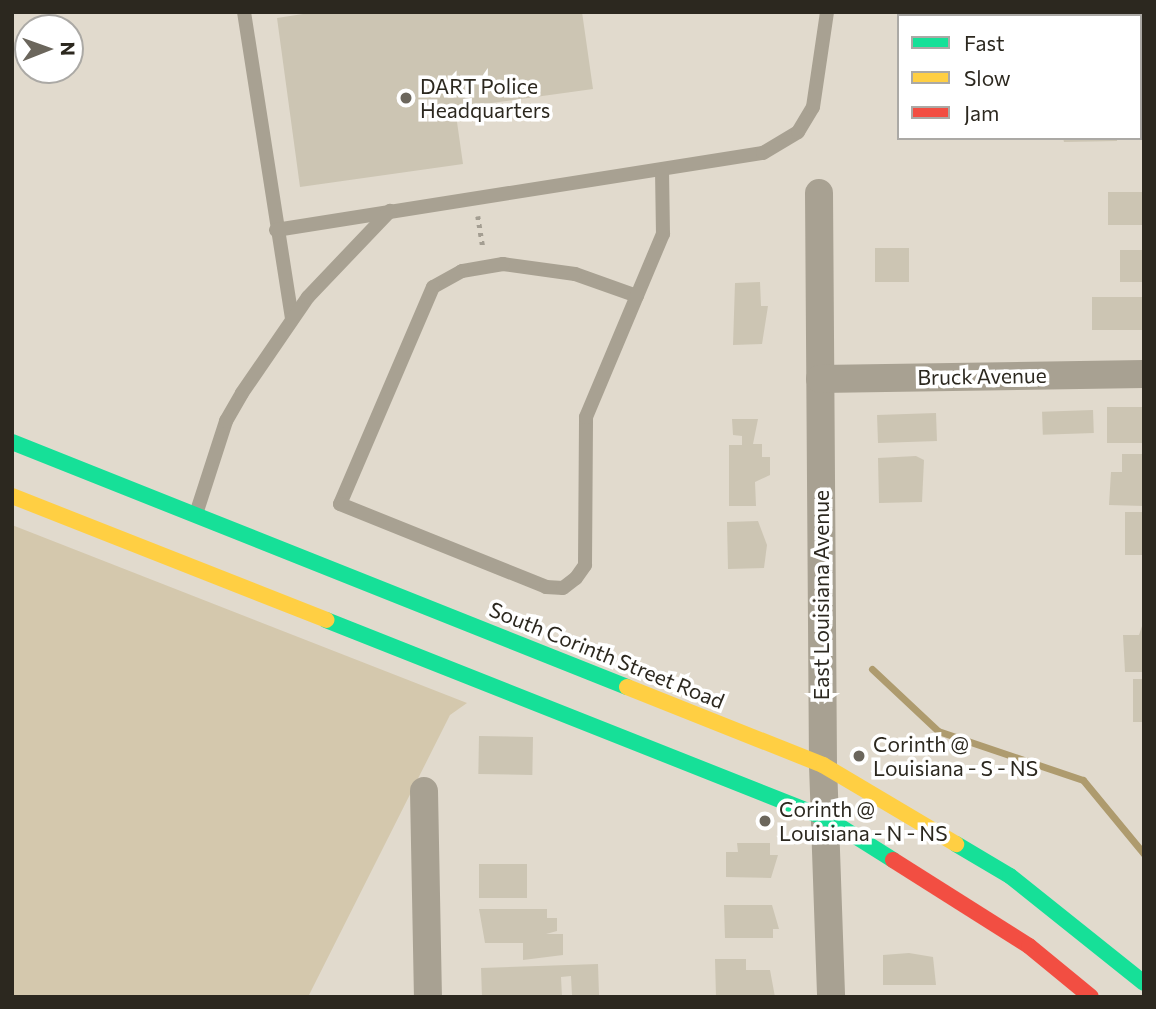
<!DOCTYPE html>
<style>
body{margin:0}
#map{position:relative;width:1156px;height:1009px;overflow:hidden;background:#e1dacd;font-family:Commissioner,sans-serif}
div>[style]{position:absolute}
.green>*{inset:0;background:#d4c8ad}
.stream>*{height:7px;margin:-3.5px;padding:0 3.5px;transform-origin:3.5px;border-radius:3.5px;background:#ae9b6e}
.building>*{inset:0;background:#ccc5b3;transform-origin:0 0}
.path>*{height:4.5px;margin-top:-2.25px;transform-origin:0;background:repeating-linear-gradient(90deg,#a49e92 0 3.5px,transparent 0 8.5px)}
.lane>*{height:14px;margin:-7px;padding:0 7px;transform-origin:7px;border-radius:7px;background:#a8a192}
.street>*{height:28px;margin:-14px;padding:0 14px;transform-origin:14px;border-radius:14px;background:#a8a192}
.fast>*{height:16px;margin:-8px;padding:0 8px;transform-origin:8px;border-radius:8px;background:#16e098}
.slow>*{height:16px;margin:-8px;padding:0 8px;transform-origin:8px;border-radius:8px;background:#ffcf43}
.jam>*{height:16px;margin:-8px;padding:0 8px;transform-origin:8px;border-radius:8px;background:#f24e42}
.dots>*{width:19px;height:19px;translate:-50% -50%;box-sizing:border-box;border:4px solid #fff;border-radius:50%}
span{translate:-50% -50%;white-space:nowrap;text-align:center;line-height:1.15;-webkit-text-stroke:7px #fff;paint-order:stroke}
.poi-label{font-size:21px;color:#2c281f}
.left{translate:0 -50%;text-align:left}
.street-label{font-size:21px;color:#2c281f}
.frame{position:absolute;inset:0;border:14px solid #2c281f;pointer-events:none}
.legend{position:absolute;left:897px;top:14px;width:245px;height:126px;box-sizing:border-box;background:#fff;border:2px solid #aba9a5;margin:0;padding:9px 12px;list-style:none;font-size:21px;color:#2c281f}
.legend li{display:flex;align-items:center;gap:14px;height:35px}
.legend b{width:35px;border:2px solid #aba9a5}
.north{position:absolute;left:14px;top:14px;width:70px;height:70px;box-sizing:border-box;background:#fff;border:2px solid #aba9a5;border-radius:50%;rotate:89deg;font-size:19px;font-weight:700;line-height:28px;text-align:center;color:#2c281f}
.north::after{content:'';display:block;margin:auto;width:24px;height:32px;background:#6b665c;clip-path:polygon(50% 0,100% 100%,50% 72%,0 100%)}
</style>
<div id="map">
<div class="green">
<i style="clip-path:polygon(12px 525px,467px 703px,450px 715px,308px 997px,12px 997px)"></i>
</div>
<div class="stream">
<i style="left:872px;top:669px;width:91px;rotate:43.2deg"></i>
<i style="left:938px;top:731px;width:153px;rotate:18.7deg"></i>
<i style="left:1083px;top:780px;width:96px;rotate:50.5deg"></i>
</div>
<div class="building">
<i style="clip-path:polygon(316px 12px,582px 12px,593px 89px,455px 108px,463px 164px,300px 187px,277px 18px)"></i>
<i style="left:1140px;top:70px;width:4px;height:36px"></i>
<i style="clip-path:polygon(1063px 138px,1117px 138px,1117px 141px,1064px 142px)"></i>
<i style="left:1144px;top:192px;width:33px;height:36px;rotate:90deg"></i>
<i style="left:909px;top:248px;width:34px;height:34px;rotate:90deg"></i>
<i style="left:1144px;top:250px;width:32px;height:24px;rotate:90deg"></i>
<i style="clip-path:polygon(760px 282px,761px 306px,768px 306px,762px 344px,733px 345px,735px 283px)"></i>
<i style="left:1144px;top:297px;width:33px;height:52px;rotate:90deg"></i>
<i style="left:1144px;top:407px;width:36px;height:37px;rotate:90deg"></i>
<i style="left:1093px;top:410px;width:23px;height:51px;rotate:88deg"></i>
<i style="left:936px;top:413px;width:28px;height:59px;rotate:88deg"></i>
<i style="clip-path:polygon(732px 419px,758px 419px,753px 444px,762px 444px,762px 457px,770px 457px,770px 475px,755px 482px,756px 506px,729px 506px,729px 445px,742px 445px,742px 436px,733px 435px)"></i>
<i style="clip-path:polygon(1122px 454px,1144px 454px,1144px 506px,1109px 505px,1111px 472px,1122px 472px)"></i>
<i style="clip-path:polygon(916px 456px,924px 460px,922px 502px,879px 503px,878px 458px)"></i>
<i style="left:1144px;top:512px;width:43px;height:19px;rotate:90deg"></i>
<i style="clip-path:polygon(758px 521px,767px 545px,764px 568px,728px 569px,727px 522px)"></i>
<i style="clip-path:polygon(1144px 620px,1144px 672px,1125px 672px,1123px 635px,1139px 635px)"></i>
<i style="left:1133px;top:679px;width:11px;height:43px"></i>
<i style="left:479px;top:736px;width:54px;height:38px;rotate:1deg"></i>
<i style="clip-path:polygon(737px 843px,770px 843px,770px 855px,778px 855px,771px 878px,726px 877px,726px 852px,738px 852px)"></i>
<i style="left:479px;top:864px;width:48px;height:34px"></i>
<i style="clip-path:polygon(724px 905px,772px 905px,779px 929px,773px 929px,773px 938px,725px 938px)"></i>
<i style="clip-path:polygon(479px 909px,547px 909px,547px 918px,557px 918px,557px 931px,546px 934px,563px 934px,563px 955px,523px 960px,523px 943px,485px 943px)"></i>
<i style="clip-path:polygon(909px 953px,933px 957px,936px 985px,883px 985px,883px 955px)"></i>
<i style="clip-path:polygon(715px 959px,746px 959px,746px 970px,770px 970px,775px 997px,716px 997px)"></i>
<i style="clip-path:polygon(598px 964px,599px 995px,572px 995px,571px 976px,561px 977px,562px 997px,482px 997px,481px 968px)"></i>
</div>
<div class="path">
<i style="left:478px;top:216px;width:33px;rotate:81deg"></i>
</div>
<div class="lane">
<i style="left:244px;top:12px;width:311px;rotate:81.1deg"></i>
<i style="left:276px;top:230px;width:493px;rotate:-9deg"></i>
<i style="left:763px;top:153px;width:41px;rotate:-31deg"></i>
<i style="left:798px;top:132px;width:29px;rotate:-59deg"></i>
<i style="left:813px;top:107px;width:96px;rotate:-81.6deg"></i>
<i style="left:637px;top:296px;width:66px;rotate:-160.5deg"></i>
<i style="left:575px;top:274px;width:73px;rotate:-172.1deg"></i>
<i style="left:503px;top:264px;width:42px;rotate:170.3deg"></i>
<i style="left:462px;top:271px;width:33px;rotate:151deg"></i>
<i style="left:433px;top:287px;width:236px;rotate:113.2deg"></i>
<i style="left:340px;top:504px;width:222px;rotate:21.9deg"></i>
<i style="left:546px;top:587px;width:17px;rotate:3deg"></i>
<i style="left:563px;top:588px;width:16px;rotate:-38deg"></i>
<i style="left:576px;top:578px;width:16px;rotate:-55deg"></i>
<i style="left:585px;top:565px;width:148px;rotate:-89.6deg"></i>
<i style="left:586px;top:417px;width:199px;rotate:-67.2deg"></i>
<i style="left:663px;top:234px;width:63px;rotate:-90.9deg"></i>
<i style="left:197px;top:511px;width:95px;rotate:-72.1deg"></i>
<i style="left:226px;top:421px;width:32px;rotate:-60deg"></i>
<i style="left:242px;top:393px;width:116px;rotate:-55.5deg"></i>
<i style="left:308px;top:297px;width:119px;rotate:-46.4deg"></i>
</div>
<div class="street">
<i style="left:819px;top:193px;width:572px;rotate:89.6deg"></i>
<i style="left:823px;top:765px;width:232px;rotate:88deg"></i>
<i style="left:820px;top:379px;width:324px;rotate:-0.9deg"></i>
<i style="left:424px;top:791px;width:206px;rotate:88.9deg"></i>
</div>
<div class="fast">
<i style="left:12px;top:442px;width:662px;rotate:21.72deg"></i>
<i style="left:326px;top:620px;width:540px;rotate:21.62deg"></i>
<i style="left:828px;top:819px;width:77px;rotate:32.2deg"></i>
<i style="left:956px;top:844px;width:63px;rotate:30.7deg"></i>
<i style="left:1010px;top:876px;width:171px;rotate:38.6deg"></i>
</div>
<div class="slow">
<i style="left:12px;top:496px;width:338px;rotate:21.5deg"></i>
<i style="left:627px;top:687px;width:211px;rotate:21.7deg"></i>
<i style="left:823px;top:765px;width:155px;rotate:30.7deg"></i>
</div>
<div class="jam">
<i style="left:893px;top:860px;width:161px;rotate:32.3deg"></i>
<i style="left:1029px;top:946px;width:80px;rotate:39.4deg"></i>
</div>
<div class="dots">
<i style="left:406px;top:98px;background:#6b665c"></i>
<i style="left:859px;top:756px;background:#6b665c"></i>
<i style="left:765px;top:821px;background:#6b665c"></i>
</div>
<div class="poi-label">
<span class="left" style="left:420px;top:98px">DART Police<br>Headquarters</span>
<span class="left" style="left:873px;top:756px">Corinth @<br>Louisiana - S - NS</span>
<span class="left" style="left:779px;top:821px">Corinth @<br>Louisiana - N - NS</span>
</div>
<div class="street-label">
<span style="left:982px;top:376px;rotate:-1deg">Bruck Avenue</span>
<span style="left:821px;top:595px;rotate:-90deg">East Louisiana Avenue</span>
<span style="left:607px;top:655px;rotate:22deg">South Corinth Street Road</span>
</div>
<div class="frame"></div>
<ul class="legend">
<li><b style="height:9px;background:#16e098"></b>Fast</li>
<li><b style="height:9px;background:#ffcf43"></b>Slow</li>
<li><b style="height:9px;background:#f24e42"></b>Jam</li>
</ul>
<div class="north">N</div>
</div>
